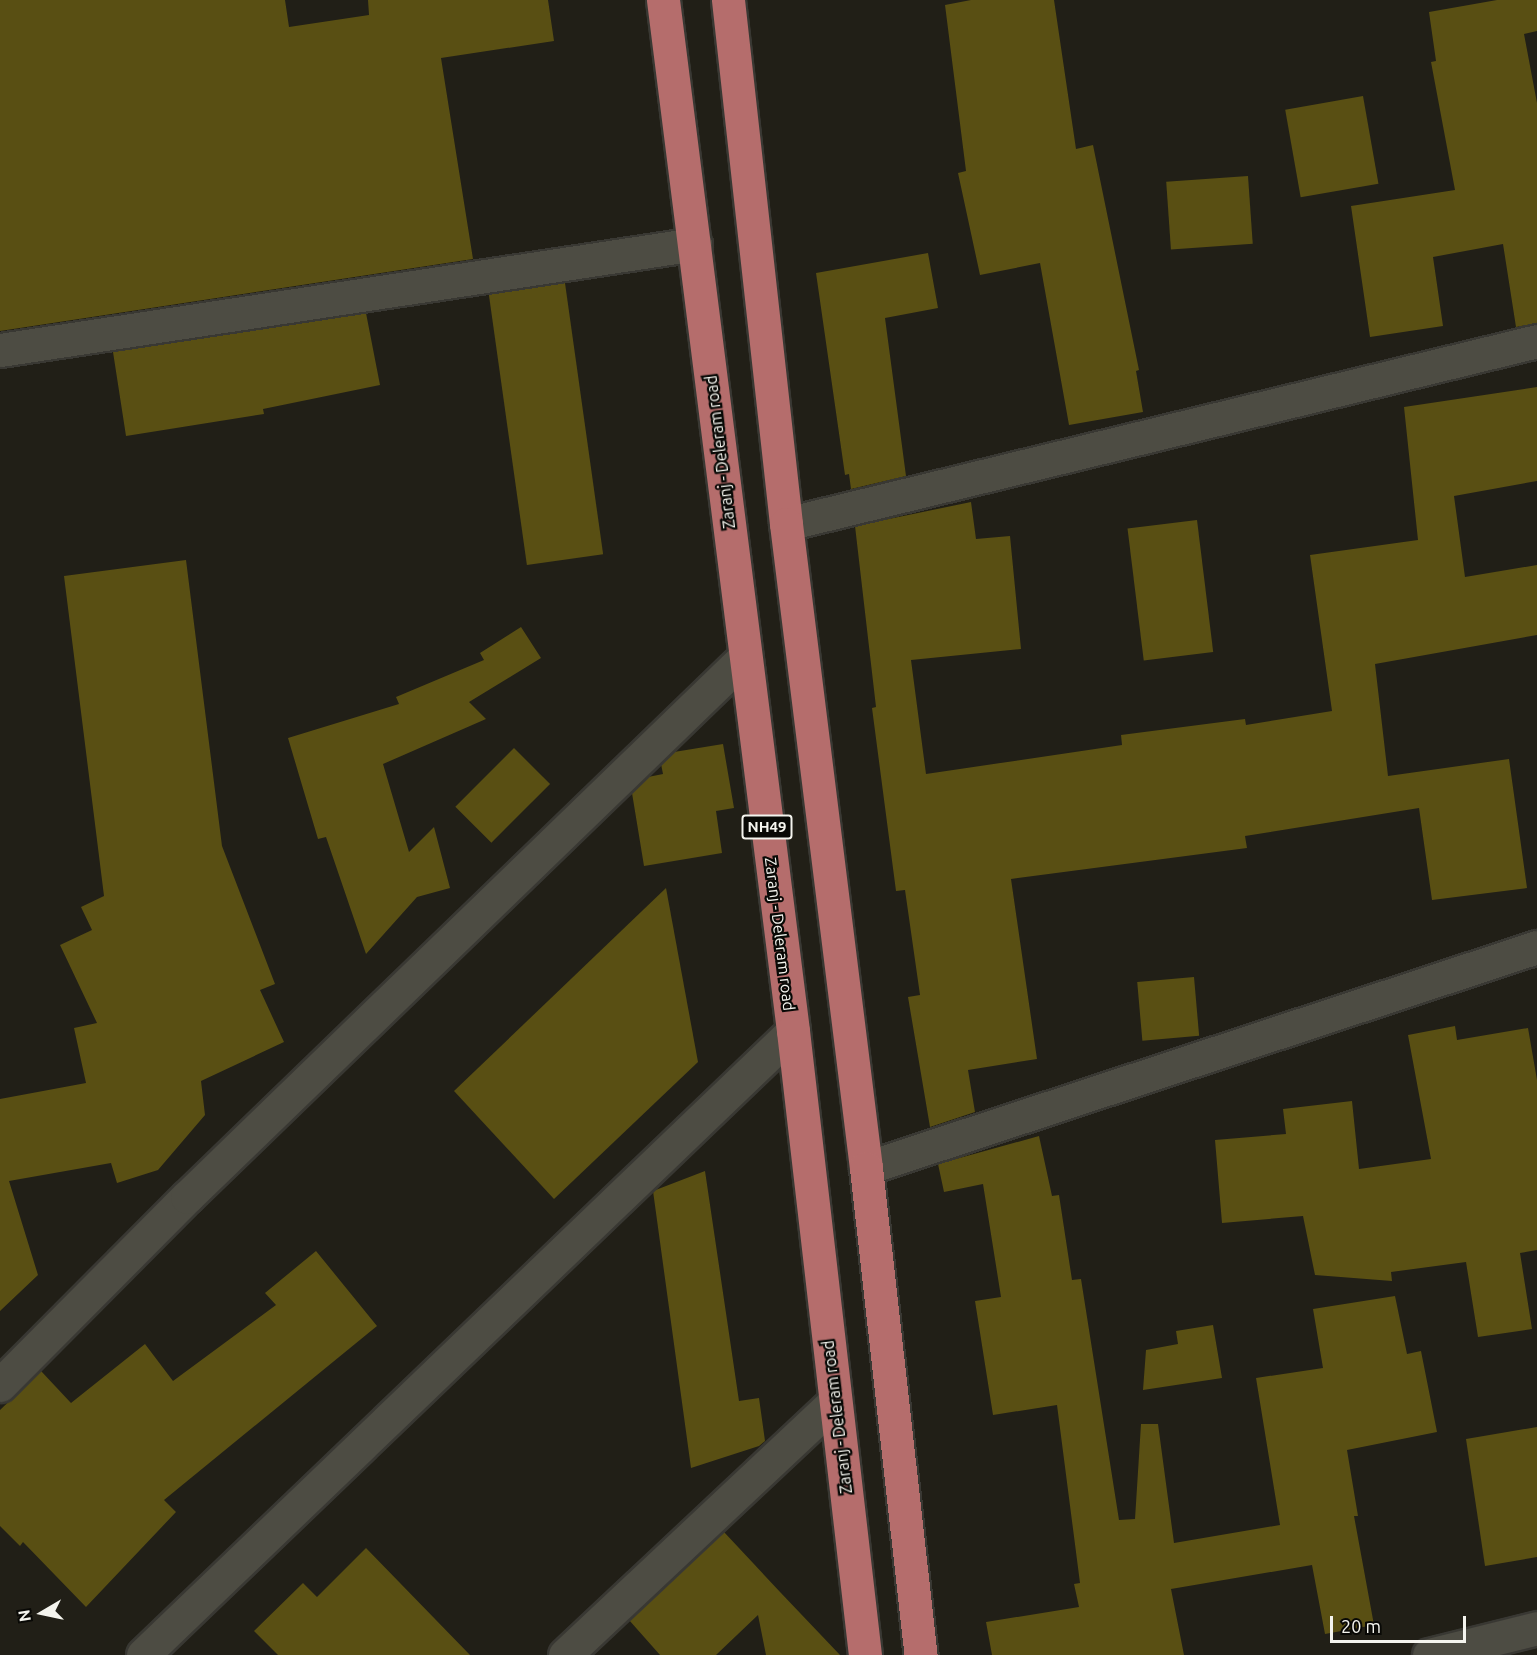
<!DOCTYPE html>
<style>
body{margin:0}
#map{position:relative;width:1537px;height:1655px;overflow:hidden;background:#211f17;font-family:Ubuntu,sans-serif}
div>[style]{position:absolute}
.building>*{inset:0;background:#594f13;transform-origin:0 0}
.roads{filter:drop-shadow(2px 0 #393833) drop-shadow(-2px 0 #393833) drop-shadow(0 2px #393833) drop-shadow(0 -2px #393833)}
.street>*{height:33px;margin:-16.5px;padding:0 16.5px;transform-origin:16.5px;border-radius:16.5px;background:#4d4c43}
.highway>*{height:33px;margin:-16.5px;padding:0 16.5px;transform-origin:16.5px;border-radius:16.5px;background:#b56d6c}
span{translate:-50% -50%;white-space:nowrap;text-align:center;line-height:1.15;-webkit-text-stroke:4.5px #090906;paint-order:stroke}
.shield-label span{padding:2px 4px;background:#090906;border:2px solid;border-radius:4px;-webkit-text-stroke-width:0}
.shield-label{font-size:15px;color:#f4f4ee;font-weight:700}
.street-label{font-size:16px;color:#f4f4ee}
.north{position:absolute;left:12px;top:1583px;width:60px;height:60px;-webkit-text-stroke:4px #090906;paint-order:stroke;rotate:261deg;font-size:16px;font-weight:700;line-height:24px;text-align:center;color:#f4f4ee}
.north::after{content:'';display:block;margin:auto;width:21px;height:27px;background:#f4f4ee;clip-path:polygon(50% 0,100% 100%,50% 72%,0 100%)}
.scale{position:absolute;left:1330px;top:1616px;width:136px;height:27px;box-sizing:border-box;border:3px solid #f4f4ee;border-top:0;padding-left:8px;font-size:18px;line-height:21px;white-space:nowrap;color:#f4f4ee;-webkit-text-stroke:4px #090906;paint-order:stroke}
</style>
<div id="map">
<div class="building">
<i style="clip-path:polygon(0 0,285px 0,289px 27px,369px 15px,368px 0,548px 0,554px 41px,441px 58px,473px 259px,0 331px)"></i>
<i style="clip-path:polygon(971px 0,1054px 0,1076px 149px,1093px 145px,1139px 370px,1136px 371px,1143px 412px,1069px 425px,1040px 263px,980px 275px,958px 173px,966px 171px,945px 5px)"></i>
<i style="clip-path:polygon(1497px 0,1537px 0,1537px 31px,1524px 34px,1537px 103px,1537px 323px,1516px 327px,1503px 244px,1433px 257px,1443px 326px,1370px 337px,1351px 206px,1455px 190px,1431px 62px,1436px 61px,1429px 12px)"></i>
<i style="left:1363px;top:96px;width:89px;height:79px;rotate:80deg"></i>
<i style="left:1248px;top:176px;width:68px;height:82px;rotate:86deg"></i>
<i style="clip-path:polygon(928px 253px,938px 308px,885px 318px,906px 476px,851px 489px,849px 474px,845px 475px,816px 273px)"></i>
<i style="left:565px;top:283px;width:274px;height:77px;rotate:82deg"></i>
<i style="clip-path:polygon(366px 313px,380px 385px,263px 409px,264px 414px,126px 436px,113px 352px)"></i>
<i style="clip-path:polygon(1537px 387px,1537px 481px,1454px 496px,1465px 577px,1537px 565px,1537px 635px,1375px 664px,1388px 776px,1509px 759px,1527px 888px,1432px 900px,1419px 808px,1245px 836px,1247px 848px,1011px 879px,1037px 1059px,968px 1070px,975px 1112px,930px 1127px,908px 997px,920px 995px,905px 890px,896px 891px,872px 708px,876px 707px,855px 526px,971px 502px,976px 539px,1010px 536px,1021px 649px,911px 660px,926px 774px,1122px 745px,1121px 735px,1245px 719px,1246px 725px,1332px 711px,1310px 555px,1418px 540px,1404px 407px)"></i>
<i style="left:1197px;top:520px;width:133px;height:70px;rotate:83deg"></i>
<i style="clip-path:polygon(186px 560px,222px 846px,275px 984px,260px 990px,284px 1042px,201px 1081px,205px 1115px,158px 1170px,117px 1183px,111px 1163px,9px 1181px,38px 1275px,0 1311px,0 1099px,86px 1083px,74px 1028px,97px 1023px,60px 945px,92px 930px,81px 907px,104px 896px,64px 576px)"></i>
<i style="clip-path:polygon(521px 627px,541px 658px,469px 702px,486px 719px,383px 764px,409px 852px,434px 827px,450px 888px,417px 897px,366px 954px,326px 837px,318px 839px,288px 738px,399px 704px,396px 697px,484px 660px,480px 653px)"></i>
<i style="clip-path:polygon(723px 744px,734px 808px,716px 811px,722px 853px,644px 866px,632px 793px,648px 777px,663px 774px,661px 764px,674px 752px)"></i>
<i style="left:514px;top:748px;width:51px;height:83px;rotate:45deg"></i>
<i style="clip-path:polygon(666px 888px,698px 1062px,554px 1199px,454px 1091px)"></i>
<i style="left:1194px;top:977px;width:59px;height:57px;rotate:85deg"></i>
<i style="clip-path:polygon(1455px 1026px,1457px 1040px,1528px 1028px,1537px 1080px,1537px 1250px,1520px 1253px,1532px 1329px,1478px 1337px,1466px 1262px,1391px 1272px,1392px 1281px,1315px 1275px,1303px 1216px,1222px 1223px,1215px 1140px,1286px 1134px,1283px 1109px,1352px 1101px,1359px 1169px,1431px 1159px,1408px 1035px)"></i>
<i style="clip-path:polygon(1039px 1136px,1052px 1196px,1059px 1195px,1072px 1280px,1081px 1279px,1119px 1520px,1135px 1519px,1141px 1424px,1158px 1424px,1174px 1543px,1280px 1525px,1256px 1378px,1323px 1368px,1313px 1309px,1395px 1296px,1407px 1354px,1421px 1351px,1437px 1432px,1347px 1450px,1358px 1516px,1354px 1516px,1374px 1625px,1325px 1634px,1312px 1565px,1171px 1589px,1184px 1655px,992px 1655px,986px 1622px,1079px 1607px,1074px 1584px,1080px 1583px,1057px 1405px,993px 1415px,975px 1301px,1001px 1297px,983px 1184px,944px 1192px,938px 1164px)"></i>
<i style="clip-path:polygon(705px 1171px,739px 1401px,759px 1398px,765px 1441px,759px 1446px,691px 1468px,653px 1191px)"></i>
<i style="clip-path:polygon(316px 1251px,377px 1326px,164px 1500px,176px 1512px,86px 1607px,23px 1542px,20px 1546px,0 1526px,0 1410px,41px 1371px,71px 1403px,145px 1344px,173px 1381px,276px 1305px,265px 1293px)"></i>
<i style="clip-path:polygon(1213px 1325px,1222px 1378px,1143px 1390px,1146px 1350px,1178px 1344px,1176px 1331px)"></i>
<i style="clip-path:polygon(1537px 1427px,1537px 1557px,1485px 1566px,1466px 1439px)"></i>
<i style="clip-path:polygon(724px 1532px,781px 1593px,840px 1655px,766px 1655px,758px 1615px,716px 1655px,660px 1655px,629px 1620px)"></i>
<i style="clip-path:polygon(366px 1548px,470px 1655px,278px 1655px,254px 1631px,303px 1583px,317px 1597px)"></i>
</div>
<div class="roads">
<div class="street">
<i style="left:0;top:350px;width:703px;rotate:-8.67deg"></i>
<i style="left:786px;top:524px;width:773px;rotate:-13.69deg"></i>
<i style="left:866px;top:1168px;width:706px;rotate:-18.23deg"></i>
<i style="left:0;top:1385px;width:265px;rotate:-45.2deg"></i>
<i style="left:187px;top:1197px;width:777px;rotate:-44.06deg"></i>
<i style="left:143px;top:1655px;width:901px;rotate:-43.83deg"></i>
<i style="left:565px;top:1655px;width:369px;rotate:-43.2deg"></i>
<i style="left:1429px;top:1655px;width:111px;rotate:-14deg"></i>
</div>
<div class="highway">
<i style="left:663px;top:0;width:1039px;rotate:82.81deg"></i>
<i style="left:793px;top:1031px;width:628px;rotate:83.42deg"></i>
<i style="left:728px;top:0;width:527px;rotate:83.68deg"></i>
<i style="left:786px;top:524px;width:649px;rotate:82.92deg"></i>
<i style="left:866px;top:1168px;width:490px;rotate:83.6deg"></i>
</div>
</div>
<div class="shield-label">
<span style="left:767px;top:827px">NH49</span>
</div>
<div class="street-label">
<span style="left:720px;top:452px;rotate:-97deg">Zaranj - Deleram road</span>
<span style="left:780px;top:934px;rotate:83deg">Zaranj - Deleram road</span>
<span style="left:837px;top:1417px;rotate:-97deg">Zaranj - Deleram road</span>
</div>
<div class="north">N</div>
<div class="scale">20 m</div>
</div>
